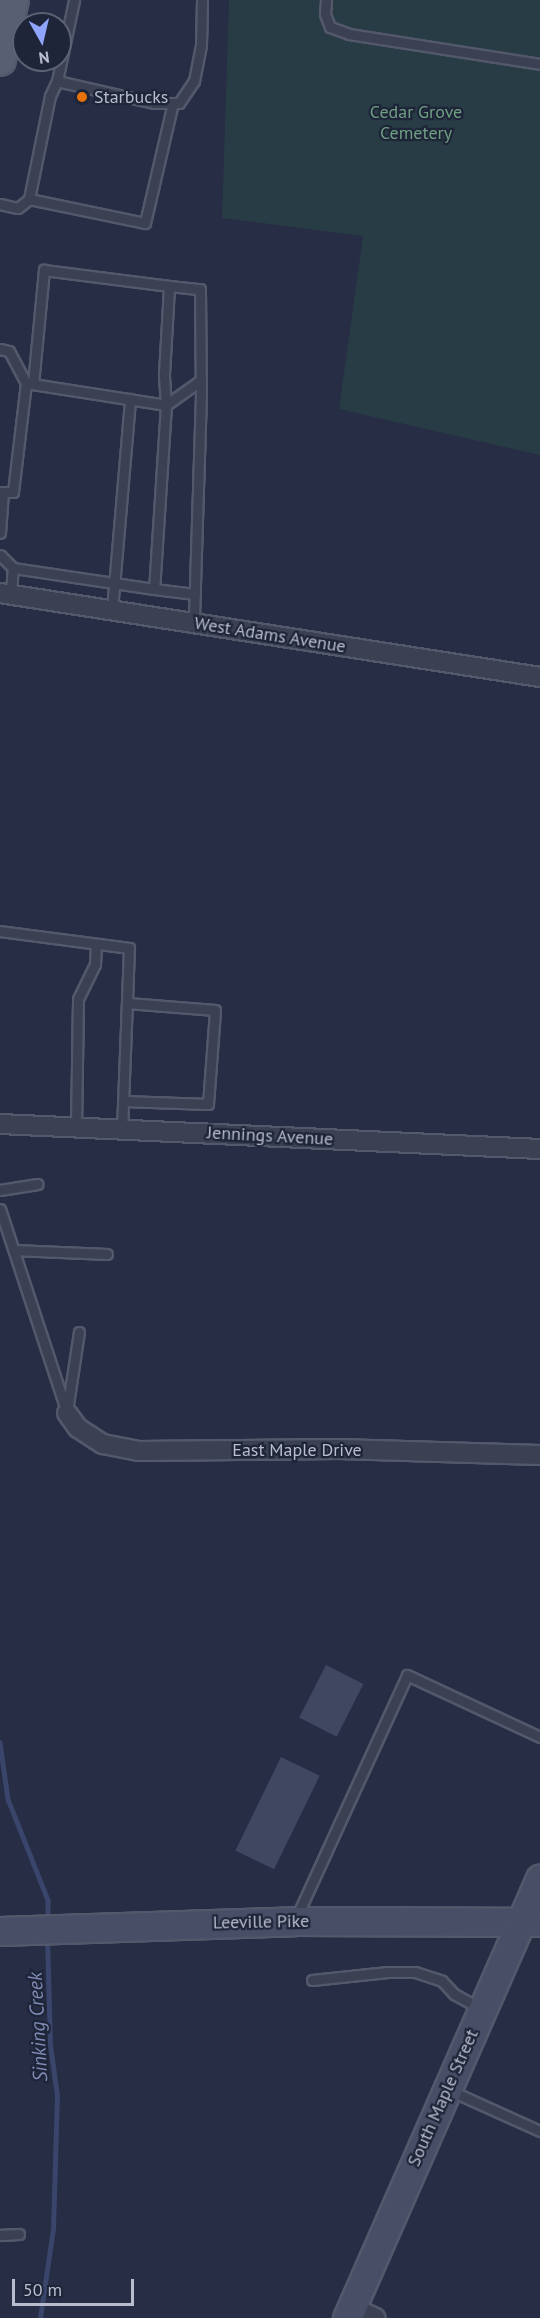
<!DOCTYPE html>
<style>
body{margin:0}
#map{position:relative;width:540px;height:2318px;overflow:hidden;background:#262d44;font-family:"PT Sans",sans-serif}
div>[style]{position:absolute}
.green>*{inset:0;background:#283c45}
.stream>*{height:4.5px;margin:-2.25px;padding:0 2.25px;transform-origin:2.25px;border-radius:2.25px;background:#39456b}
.building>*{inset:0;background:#404861;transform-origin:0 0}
.roads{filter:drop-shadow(2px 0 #53586b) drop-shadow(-2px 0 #53586b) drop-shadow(0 2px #53586b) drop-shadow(0 -2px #53586b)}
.lane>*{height:9px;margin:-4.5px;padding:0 4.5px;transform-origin:4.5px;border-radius:4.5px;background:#3b4053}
.street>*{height:18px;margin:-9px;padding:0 9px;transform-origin:9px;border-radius:9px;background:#3b4053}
.secondary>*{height:27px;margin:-13.5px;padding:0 13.5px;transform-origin:13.5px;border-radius:13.5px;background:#484e66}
.primary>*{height:30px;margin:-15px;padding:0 15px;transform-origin:15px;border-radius:15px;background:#595f73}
.dots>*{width:16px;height:16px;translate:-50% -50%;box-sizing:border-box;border:3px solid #1f2539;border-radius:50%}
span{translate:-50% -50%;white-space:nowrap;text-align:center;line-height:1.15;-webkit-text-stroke:4.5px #1f2539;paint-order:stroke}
.poi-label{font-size:18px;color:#b8bccd}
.left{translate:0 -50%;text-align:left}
.park-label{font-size:18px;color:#6e9f82}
.street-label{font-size:18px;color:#b8bccd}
.water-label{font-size:20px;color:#7e8cb5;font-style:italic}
.north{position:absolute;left:12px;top:12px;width:60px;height:60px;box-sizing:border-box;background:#1f2539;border:2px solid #5c6174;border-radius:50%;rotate:172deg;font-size:16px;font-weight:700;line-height:24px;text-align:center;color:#b8bccd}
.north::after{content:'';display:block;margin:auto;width:21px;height:27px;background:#8ea5fb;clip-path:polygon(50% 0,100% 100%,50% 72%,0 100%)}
.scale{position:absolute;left:12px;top:2279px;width:122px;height:27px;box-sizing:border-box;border:3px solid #b8bccd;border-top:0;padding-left:8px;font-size:18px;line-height:21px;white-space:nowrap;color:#b8bccd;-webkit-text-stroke:4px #1f2539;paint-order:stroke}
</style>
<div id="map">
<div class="green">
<i style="clip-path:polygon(229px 0,540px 0,540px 455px,339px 409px,363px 236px,222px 218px)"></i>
</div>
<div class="stream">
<i style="left:0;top:1742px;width:58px;rotate:82deg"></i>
<i style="left:8px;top:1799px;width:109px;rotate:68.4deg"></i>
<i style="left:48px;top:1900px;width:20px;rotate:90deg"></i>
<i style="left:40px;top:2318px;width:90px;rotate:-81.7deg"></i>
<i style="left:53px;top:2229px;width:133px;rotate:-88.3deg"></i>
<i style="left:57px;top:2096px;width:51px;rotate:-97.8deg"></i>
<i style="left:50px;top:2045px;width:107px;rotate:-91.6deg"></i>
</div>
<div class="building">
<i style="left:326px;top:1665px;width:42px;height:59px;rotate:27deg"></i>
<i style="left:281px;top:1757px;width:43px;height:104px;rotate:26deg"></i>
</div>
<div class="roads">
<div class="lane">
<i style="left:326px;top:0;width:14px;rotate:94deg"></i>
<i style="left:325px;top:14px;width:14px;rotate:69deg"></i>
<i style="left:330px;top:27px;width:20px;rotate:20deg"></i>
<i style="left:349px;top:34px;width:193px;rotate:8.9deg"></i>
<i style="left:57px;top:81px;width:83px;rotate:-78.1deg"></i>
<i style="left:29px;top:199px;width:118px;rotate:11.7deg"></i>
<i style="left:145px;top:223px;width:123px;rotate:-76.9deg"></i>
<i style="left:0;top:204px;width:18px;rotate:13deg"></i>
<i style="left:18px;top:208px;width:14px;rotate:-39deg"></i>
<i style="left:29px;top:199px;width:105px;rotate:-78.5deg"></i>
<i style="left:50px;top:96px;width:17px;rotate:-65deg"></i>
<i style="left:57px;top:81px;width:99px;rotate:12.8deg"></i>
<i style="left:154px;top:103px;width:25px"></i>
<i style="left:179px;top:103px;width:27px;rotate:-56deg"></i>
<i style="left:194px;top:81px;width:37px;rotate:-79deg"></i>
<i style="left:201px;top:45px;width:45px;rotate:-88.7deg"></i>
<i style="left:0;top:349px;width:9px;rotate:13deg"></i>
<i style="left:9px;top:351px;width:36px;rotate:62deg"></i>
<i style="left:26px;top:383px;width:142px;rotate:8.9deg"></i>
<i style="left:166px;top:405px;width:184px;rotate:93.7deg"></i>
<i style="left:154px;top:589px;width:143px;rotate:-171.5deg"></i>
<i style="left:13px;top:568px;width:18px;rotate:-135deg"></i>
<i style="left:33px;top:384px;width:115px;rotate:-84.5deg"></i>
<i style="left:44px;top:270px;width:126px;rotate:7.3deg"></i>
<i style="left:166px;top:405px;width:31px;rotate:-94deg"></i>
<i style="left:164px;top:374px;width:88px;rotate:-86.7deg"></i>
<i style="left:169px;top:286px;width:31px;rotate:6deg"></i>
<i style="left:200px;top:289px;width:105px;rotate:89.5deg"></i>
<i style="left:201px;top:394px;width:229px;rotate:91.8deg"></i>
<i style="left:166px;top:405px;width:43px;rotate:-35.5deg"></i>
<i style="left:0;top:492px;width:3px"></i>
<i style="left:3px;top:492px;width:41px;rotate:94.2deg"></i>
<i style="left:3px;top:492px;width:10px"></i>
<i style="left:13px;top:492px;width:110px;rotate:-83.2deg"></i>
<i style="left:154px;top:589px;width:41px;rotate:7deg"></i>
<i style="left:11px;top:594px;width:26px;rotate:-86deg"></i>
<i style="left:112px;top:610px;width:212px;rotate:-85.1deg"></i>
<i style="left:0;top:931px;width:130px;rotate:7.5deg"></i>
<i style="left:129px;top:948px;width:182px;rotate:92.2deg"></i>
<i style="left:123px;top:1101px;width:85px;rotate:2deg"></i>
<i style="left:208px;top:1104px;width:94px;rotate:-85.7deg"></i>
<i style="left:215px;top:1010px;width:88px;rotate:-175.5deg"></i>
<i style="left:76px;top:1128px;width:129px;rotate:-89.1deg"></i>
<i style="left:78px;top:999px;width:39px;rotate:-64deg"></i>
<i style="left:95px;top:964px;width:20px;rotate:-87deg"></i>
<i style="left:0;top:1190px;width:38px;rotate:-9deg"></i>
<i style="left:0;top:1209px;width:215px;rotate:71.8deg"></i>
<i style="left:14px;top:1250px;width:93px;rotate:2.5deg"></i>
<i style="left:67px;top:1411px;width:80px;rotate:-81.4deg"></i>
<i style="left:296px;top:1918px;width:267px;rotate:-65.4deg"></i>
<i style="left:407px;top:1675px;width:147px;rotate:25deg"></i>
<i style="left:312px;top:1980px;width:76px;rotate:-6deg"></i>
<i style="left:388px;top:1972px;width:27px"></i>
<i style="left:415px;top:1972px;width:28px;rotate:18deg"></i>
<i style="left:442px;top:1981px;width:18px;rotate:47deg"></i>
<i style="left:454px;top:1994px;width:29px;rotate:29deg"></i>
<i style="left:449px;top:2090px;width:100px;rotate:24.3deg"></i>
<i style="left:0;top:2235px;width:19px;rotate:-3deg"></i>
</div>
<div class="street">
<i style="left:0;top:593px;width:546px;rotate:8.84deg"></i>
<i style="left:0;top:1124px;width:541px;rotate:2.65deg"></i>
<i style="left:67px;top:1413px;width:19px;rotate:54deg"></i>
<i style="left:78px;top:1428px;width:30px;rotate:33deg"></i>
<i style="left:103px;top:1444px;width:37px;rotate:11deg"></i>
<i style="left:139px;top:1451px;width:200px;rotate:-0.6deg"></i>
<i style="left:339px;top:1449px;width:201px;rotate:1.7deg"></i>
<i style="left:352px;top:2307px;width:26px;rotate:25deg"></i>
</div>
<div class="secondary">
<i style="left:0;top:1931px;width:295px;rotate:-1.9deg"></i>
<i style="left:295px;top:1921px;width:245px;rotate:0.2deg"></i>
<i style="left:347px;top:2318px;width:480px;rotate:-66.3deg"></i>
</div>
<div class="primary">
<i style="left:0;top:60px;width:61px;rotate:-77.8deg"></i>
</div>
</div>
<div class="dots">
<i style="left:82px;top:97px;background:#e8710a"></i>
</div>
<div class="poi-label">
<span class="left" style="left:94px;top:97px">Starbucks</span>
</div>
<div class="park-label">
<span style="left:416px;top:123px">Cedar Grove<br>Cemetery</span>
</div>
<div class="street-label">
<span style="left:270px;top:635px;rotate:9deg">West Adams Avenue</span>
<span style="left:270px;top:1136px;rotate:3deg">Jennings Avenue</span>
<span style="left:297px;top:1450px">East Maple Drive</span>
<span style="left:261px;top:1922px;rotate:-1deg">Leeville Pike</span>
<span style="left:443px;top:2098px;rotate:-66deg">South Maple Street</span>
</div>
<div class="water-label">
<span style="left:38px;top:2027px;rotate:-93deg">Sinking Creek</span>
</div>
<div class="north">N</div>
<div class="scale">50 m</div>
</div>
